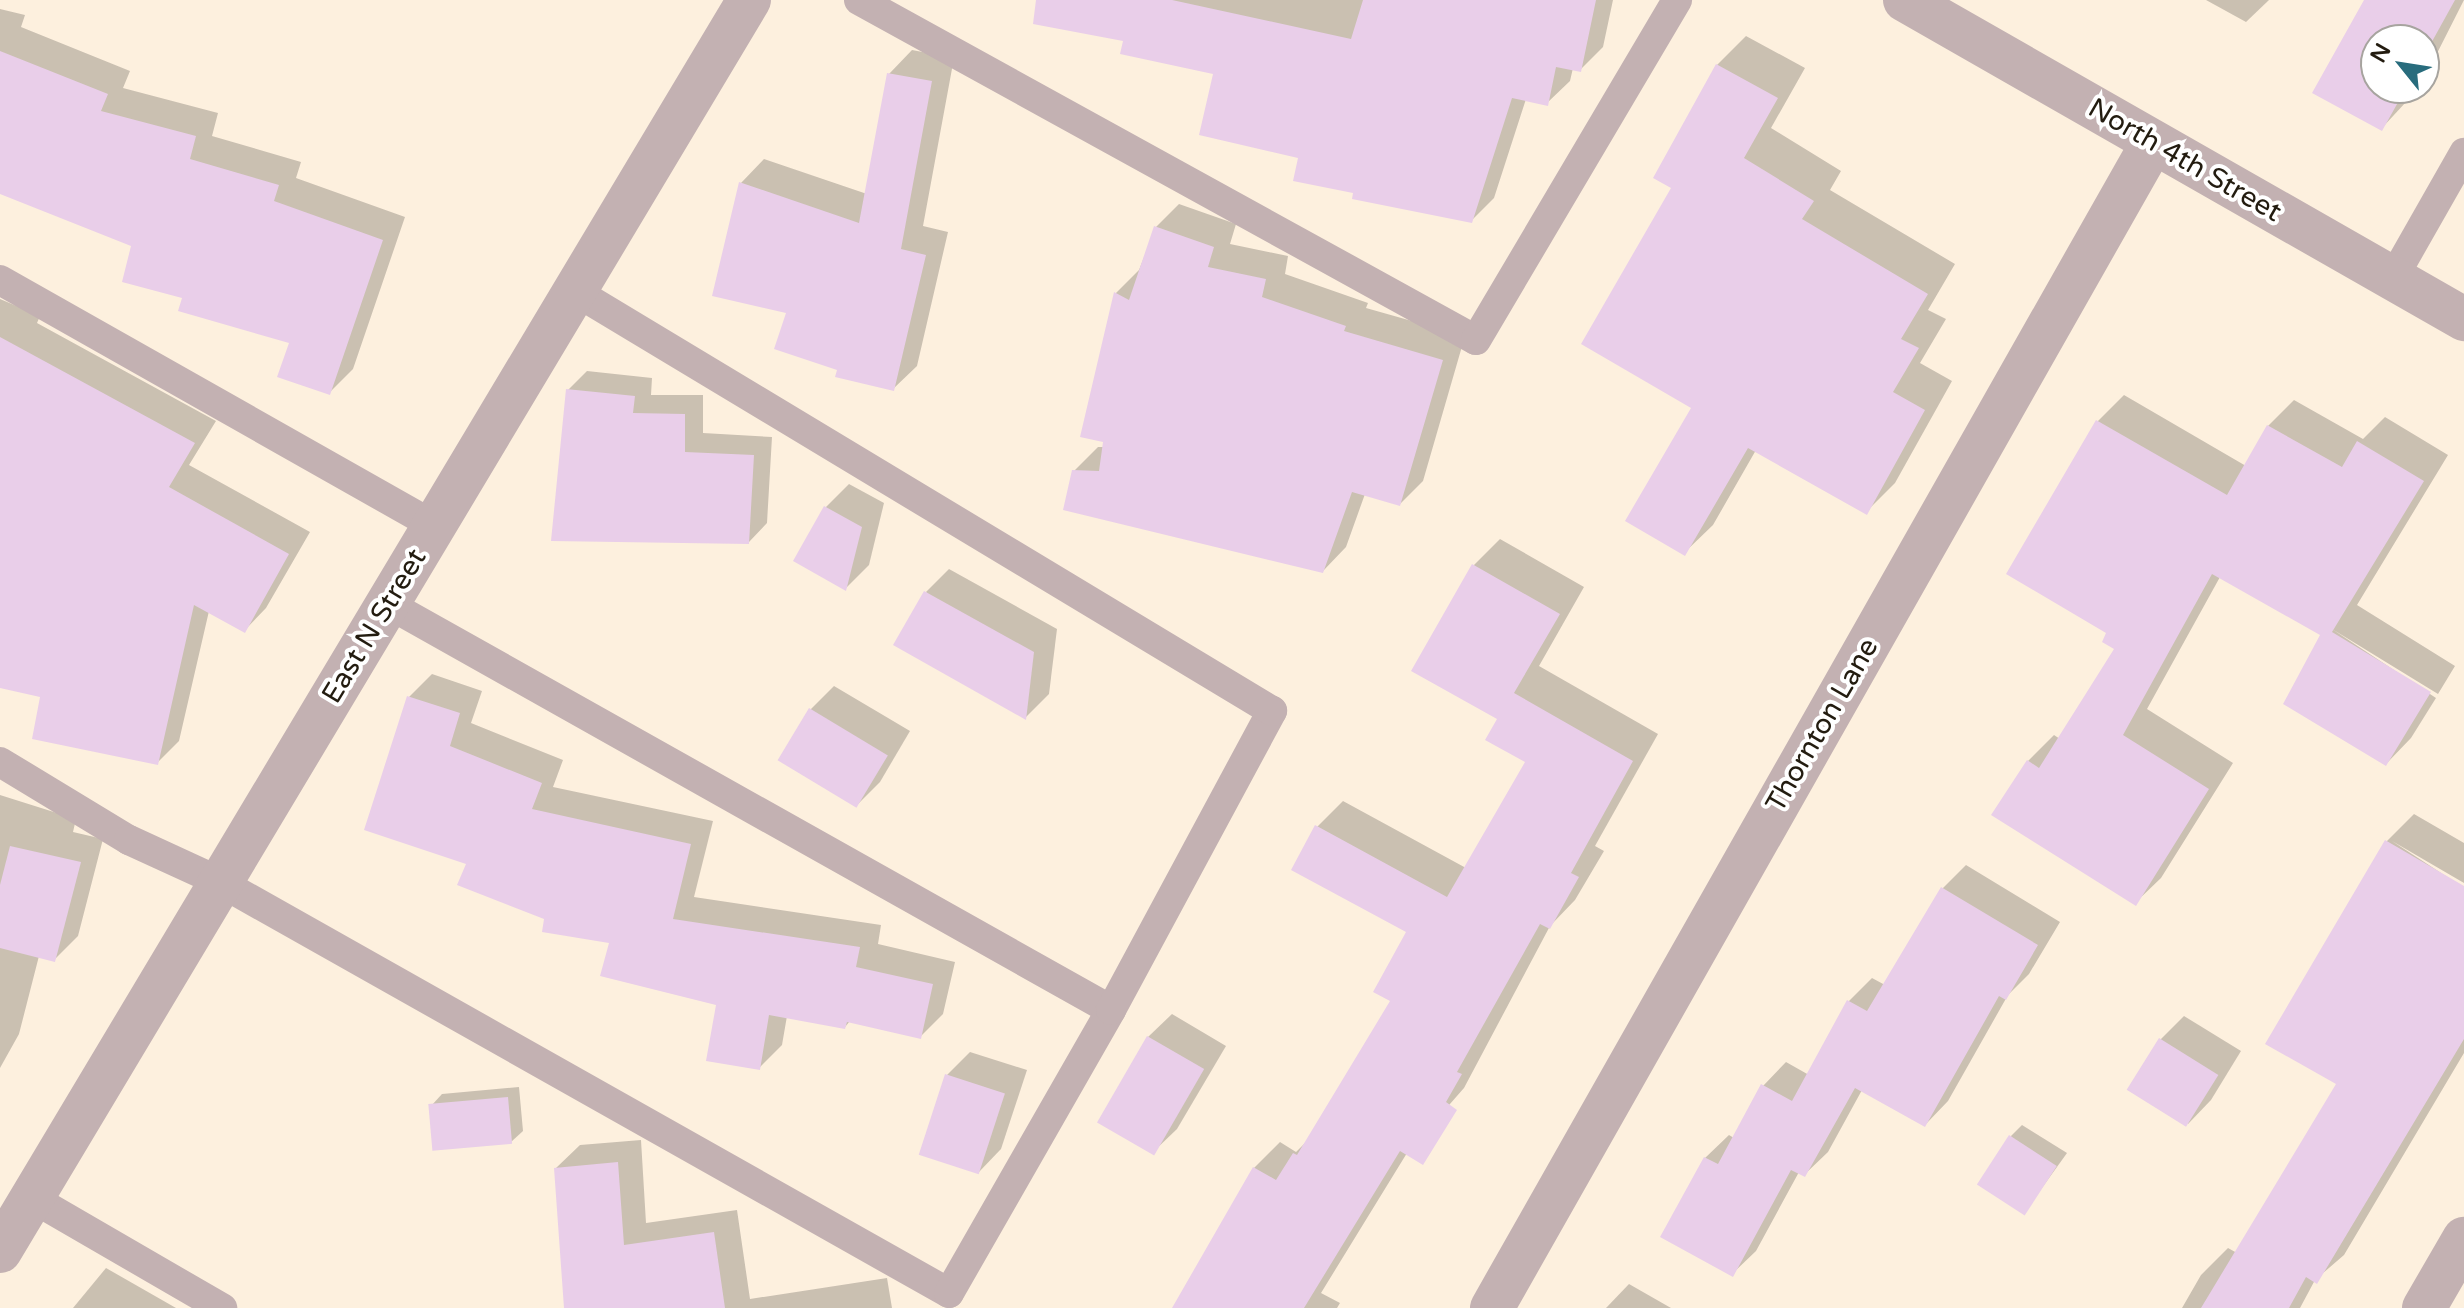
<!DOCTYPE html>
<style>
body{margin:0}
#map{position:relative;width:2464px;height:1308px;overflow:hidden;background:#fdf0de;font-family:"Varela Round",sans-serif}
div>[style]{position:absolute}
.shadow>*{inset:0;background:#0003}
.building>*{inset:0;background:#e9cee9;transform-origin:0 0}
.lane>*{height:30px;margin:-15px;padding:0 15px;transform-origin:15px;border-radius:15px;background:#c3b1b2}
.street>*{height:44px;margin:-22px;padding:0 22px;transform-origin:22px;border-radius:22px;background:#c3b1b2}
span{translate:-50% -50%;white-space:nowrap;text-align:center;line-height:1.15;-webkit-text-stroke:8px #fff;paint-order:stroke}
.street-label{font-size:28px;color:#231c10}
.north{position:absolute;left:2360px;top:24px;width:80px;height:80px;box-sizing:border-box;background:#fff;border:2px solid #a7a49f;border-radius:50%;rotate:300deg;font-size:22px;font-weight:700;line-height:32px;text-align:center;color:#231c10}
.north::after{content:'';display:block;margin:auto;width:28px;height:36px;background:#286c7d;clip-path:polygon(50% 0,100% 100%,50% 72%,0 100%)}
</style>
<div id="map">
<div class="shadow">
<i style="clip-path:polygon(1051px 0,1613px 0,1603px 47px,1580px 70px,1573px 68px,1570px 81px,1547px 103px,1526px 99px,1494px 198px,1471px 221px,1301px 156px,1215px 73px,1125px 39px)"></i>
<i style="clip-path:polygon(2206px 0,2269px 0,2246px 22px)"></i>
<i style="clip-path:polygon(2366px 0,2464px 0,2424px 79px,2424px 40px,2376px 40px,2376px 88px,2419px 88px,2381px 129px,2315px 92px)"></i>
<i style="clip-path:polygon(0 9px,25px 15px,21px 27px,130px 71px,123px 88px,218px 113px,212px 136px,301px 162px,296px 178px,405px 217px,353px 369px,329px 393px,291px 341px,185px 296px,133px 245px,0 192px)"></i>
<i style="clip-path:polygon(1746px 36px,1805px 68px,1771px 128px,1841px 171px,1830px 190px,1955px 264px,1928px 310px,1946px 319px,1920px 363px,1952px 381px,1895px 483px,1866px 512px,1756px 450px,1713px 525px,1684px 553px,1694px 407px,1674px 187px,1717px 65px)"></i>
<i style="clip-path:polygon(912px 50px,954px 58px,923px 226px,948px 232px,917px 366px,893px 389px,840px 368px,788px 311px,714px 294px,741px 183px,764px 159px,867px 194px,889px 74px)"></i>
<i style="clip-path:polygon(1179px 204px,1236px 224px,1230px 244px,1288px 256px,1285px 274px,1368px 303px,1366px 308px,1465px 336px,1423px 481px,1400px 504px,1365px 494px,1346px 547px,1323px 571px,1074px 471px,1098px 447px,1104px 447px,1105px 441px,1082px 435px,1116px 293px,1139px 270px,1156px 227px)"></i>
<i style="clip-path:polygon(0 299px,40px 316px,37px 323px,216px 421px,189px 465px,310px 532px,266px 608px,244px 631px,209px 611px,179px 741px,157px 763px,43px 695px,0 686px)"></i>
<i style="clip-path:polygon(587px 371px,652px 378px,651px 395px,703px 395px,703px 433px,772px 437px,767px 523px,749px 542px,568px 390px)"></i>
<i style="clip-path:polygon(2124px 395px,2246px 466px,2268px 426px,2294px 400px,2363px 439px,2385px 417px,2448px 455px,2357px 605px,2455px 666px,2438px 694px,2332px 629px,2436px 698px,2411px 738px,2386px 764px,2323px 635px,2220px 577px,2147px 709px,2233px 763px,2161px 878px,2135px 903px,2028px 761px,2054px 735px,2060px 739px,2117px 648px,2109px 632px,2098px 421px)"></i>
<i style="clip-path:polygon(849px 484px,884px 503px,869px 565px,846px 588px,826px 507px)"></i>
<i style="clip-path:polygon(1500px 539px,1584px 587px,1539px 666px,1658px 734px,1595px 846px,1604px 851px,1575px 900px,1550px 926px,1464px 1088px,1407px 1153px,1321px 1293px,1340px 1303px,1337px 1308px,1175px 1308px,1254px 1168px,1280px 1142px,1296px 1152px,1308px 1140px,1392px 1000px,1408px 932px,1317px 827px,1343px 801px,1466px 868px,1528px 761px,1499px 718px,1474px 565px)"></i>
<i style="clip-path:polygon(949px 569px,1057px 629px,1049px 694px,1026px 717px,926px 592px)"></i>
<i style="clip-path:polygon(432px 674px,482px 691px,471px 723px,563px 760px,553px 787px,713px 821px,694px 897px,881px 925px,878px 944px,955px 962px,943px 1014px,920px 1037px,850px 1021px,845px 1027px,787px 1016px,782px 1045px,759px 1068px,718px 1004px,611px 941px,546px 918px,469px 863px,409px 697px)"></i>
<i style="clip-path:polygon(834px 686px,910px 731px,880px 782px,856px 806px,780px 760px,811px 709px)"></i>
<i style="clip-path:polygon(0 795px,76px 819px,73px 832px,103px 839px,78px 936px,54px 960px,39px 956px,19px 1034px,0 1068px)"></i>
<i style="clip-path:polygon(2414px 814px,2464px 843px,2464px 883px,2392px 841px,2464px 888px,2464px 1053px,2344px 1255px,2315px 1280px,2300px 1308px,2182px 1308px,2201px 1275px,2228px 1248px,2237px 1253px,2339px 1083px,2268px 1044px,2387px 841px)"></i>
<i style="clip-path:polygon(1966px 865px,2060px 922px,2029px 974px,2008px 995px,1948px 1101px,1925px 1125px,1862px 1090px,1828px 1152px,1804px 1175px,1799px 1172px,1756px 1251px,1732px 1274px,1705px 1158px,1729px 1135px,1734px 1138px,1763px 1086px,1786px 1062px,1809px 1075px,1849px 1001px,1872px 978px,1885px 985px,1942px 889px)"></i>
<i style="clip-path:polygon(1172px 1014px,1226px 1046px,1177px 1129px,1153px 1152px,1148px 1037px)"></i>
<i style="clip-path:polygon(2184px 1016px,2241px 1051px,2211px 1100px,2188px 1124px,2160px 1040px)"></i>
<i style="clip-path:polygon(970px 1052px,1027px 1070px,1001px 1149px,978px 1173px,947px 1075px)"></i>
<i style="clip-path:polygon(519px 1087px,523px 1131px,511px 1142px,431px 1106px,442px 1094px)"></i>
<i style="clip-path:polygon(2022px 1125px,2067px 1153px,2024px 1213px,2011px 1136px)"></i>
<i style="clip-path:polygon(641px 1140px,646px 1223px,737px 1210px,750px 1299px,887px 1278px,892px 1308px,566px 1308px,556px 1168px,580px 1145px)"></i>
<i style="clip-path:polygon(106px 1268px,176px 1308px,73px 1308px)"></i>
<i style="clip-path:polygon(1629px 1284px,1671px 1308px,1606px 1308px)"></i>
</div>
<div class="building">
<i style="clip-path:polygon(1036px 0,1172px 0,1351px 39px,1363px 0,1596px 0,1581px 72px,1556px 67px,1548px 106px,1512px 98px,1472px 223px,1352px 199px,1353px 193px,1293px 181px,1298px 158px,1199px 135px,1213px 74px,1120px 54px,1123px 41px,1033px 24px)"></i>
<i style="clip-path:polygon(2364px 0,2455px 0,2424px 56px,2424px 40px,2376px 40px,2376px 88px,2406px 88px,2382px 131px,2312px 93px)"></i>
<i style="clip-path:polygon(0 51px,108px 94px,101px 111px,196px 136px,190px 159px,279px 185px,274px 201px,383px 240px,330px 395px,277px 377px,289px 343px,178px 311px,182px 298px,122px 282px,131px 246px,0 194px)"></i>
<i style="clip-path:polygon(1716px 64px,1778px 98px,1744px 158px,1814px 201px,1802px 219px,1928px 294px,1901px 339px,1919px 348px,1893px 392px,1925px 410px,1867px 515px,1748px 448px,1685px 556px,1625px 521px,1691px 408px,1581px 344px,1671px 188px,1653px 178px)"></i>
<i style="clip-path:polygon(887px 73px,932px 81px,901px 249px,926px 255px,894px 391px,835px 377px,837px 370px,774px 349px,786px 313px,712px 296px,739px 182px,859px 223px)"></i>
<i style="clip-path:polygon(1154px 226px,1214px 247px,1208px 267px,1266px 279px,1262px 297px,1346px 326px,1344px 331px,1443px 360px,1400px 506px,1352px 492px,1323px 573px,1063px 510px,1072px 470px,1099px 471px,1103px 442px,1080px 437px,1114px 292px,1129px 300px)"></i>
<i style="clip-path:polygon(0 337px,195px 443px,169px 487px,289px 554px,245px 633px,194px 605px,158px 765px,32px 739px,40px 697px,0 688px)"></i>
<i style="clip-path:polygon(566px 389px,635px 396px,633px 413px,685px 414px,685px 452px,754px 455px,749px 544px,551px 541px)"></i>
<i style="clip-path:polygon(2096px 420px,2227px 495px,2267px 425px,2342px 467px,2357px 441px,2424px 481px,2332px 632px,2431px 692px,2386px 766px,2283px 704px,2320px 635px,2212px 574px,2123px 735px,2209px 789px,2136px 906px,1991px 815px,2027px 760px,2039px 768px,2114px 649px,2102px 642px,2106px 633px,2006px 574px)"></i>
<i style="clip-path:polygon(824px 506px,862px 527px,846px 591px,793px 561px)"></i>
<i style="clip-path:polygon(1472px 564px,1560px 614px,1514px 693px,1633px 761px,1571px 873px,1579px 877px,1550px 929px,1540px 924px,1457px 1072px,1462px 1074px,1446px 1102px,1457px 1110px,1423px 1165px,1400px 1151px,1304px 1308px,1172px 1308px,1253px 1167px,1276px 1180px,1293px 1153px,1297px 1155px,1390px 1001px,1373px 992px,1406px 932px,1291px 870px,1315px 825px,1447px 897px,1525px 762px,1485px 740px,1497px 719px,1411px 671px)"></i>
<i style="clip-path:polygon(924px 591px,1034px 652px,1026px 720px,893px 645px)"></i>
<i style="clip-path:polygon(407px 696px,460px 713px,450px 746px,542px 783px,532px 809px,691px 844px,673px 919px,860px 947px,856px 967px,933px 984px,921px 1039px,847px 1022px,845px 1029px,769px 1015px,760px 1070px,706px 1061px,716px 1005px,600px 976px,609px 943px,542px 932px,544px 919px,457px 885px,466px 864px,364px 830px)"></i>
<i style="left:809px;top:708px;width:92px;height:61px;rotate:31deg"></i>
<i style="clip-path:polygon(2385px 840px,2464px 886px,2464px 1039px,2317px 1284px,2306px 1277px,2289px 1308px,2201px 1308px,2336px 1084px,2265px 1044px)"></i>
<i style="clip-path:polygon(10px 846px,81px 862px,55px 962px,0 948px,0 885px)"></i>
<i style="clip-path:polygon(1941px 887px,2038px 945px,2006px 1000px,1999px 996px,1925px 1127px,1855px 1088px,1805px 1177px,1791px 1170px,1733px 1277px,1660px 1237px,1704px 1157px,1718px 1164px,1761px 1084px,1792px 1101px,1847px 1000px,1867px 1011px)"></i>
<i style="left:1147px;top:1036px;width:66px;height:100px;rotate:30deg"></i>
<i style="left:2159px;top:1038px;width:70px;height:61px;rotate:32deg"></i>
<i style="left:945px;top:1074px;width:63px;height:85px;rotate:18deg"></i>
<i style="left:508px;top:1097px;width:47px;height:80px;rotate:85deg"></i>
<i style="left:2009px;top:1135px;width:57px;height:59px;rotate:33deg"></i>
<i style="clip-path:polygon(618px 1162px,624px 1245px,714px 1232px,725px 1308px,564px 1308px,554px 1168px)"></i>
</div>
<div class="lane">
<i style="left:859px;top:0;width:704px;rotate:28.86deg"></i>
<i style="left:1476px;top:340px;width:395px;rotate:-59.4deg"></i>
<i style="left:2393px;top:278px;width:144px;rotate:-60.4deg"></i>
<i style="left:0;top:280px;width:500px;rotate:29.5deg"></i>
<i style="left:388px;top:604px;width:829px;rotate:29.32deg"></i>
<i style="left:0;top:762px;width:151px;rotate:31.2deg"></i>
<i style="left:129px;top:840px;width:98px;rotate:24.7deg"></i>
<i style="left:218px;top:881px;width:839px;rotate:29.41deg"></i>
<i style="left:949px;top:1293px;width:326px;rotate:-60.2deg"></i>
<i style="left:1111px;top:1010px;width:340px;rotate:-61.7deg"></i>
<i style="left:1272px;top:711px;width:810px;rotate:-148.94deg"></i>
<i style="left:32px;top:1198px;width:220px;rotate:30.1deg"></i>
</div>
<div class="street">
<i style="left:1905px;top:0;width:644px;rotate:29.71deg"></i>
<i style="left:0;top:1251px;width:1458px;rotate:-59.09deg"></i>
<i style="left:1492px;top:1308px;width:1340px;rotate:-60.45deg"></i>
<i style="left:2424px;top:1308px;width:80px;rotate:-59.9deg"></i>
</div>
<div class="street-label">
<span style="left:2185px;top:160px;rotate:30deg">North 4th Street</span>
<span style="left:374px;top:626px;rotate:-59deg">East N Street</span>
<span style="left:1822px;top:725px;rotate:-60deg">Thornton Lane</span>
</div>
<div class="north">N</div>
</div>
